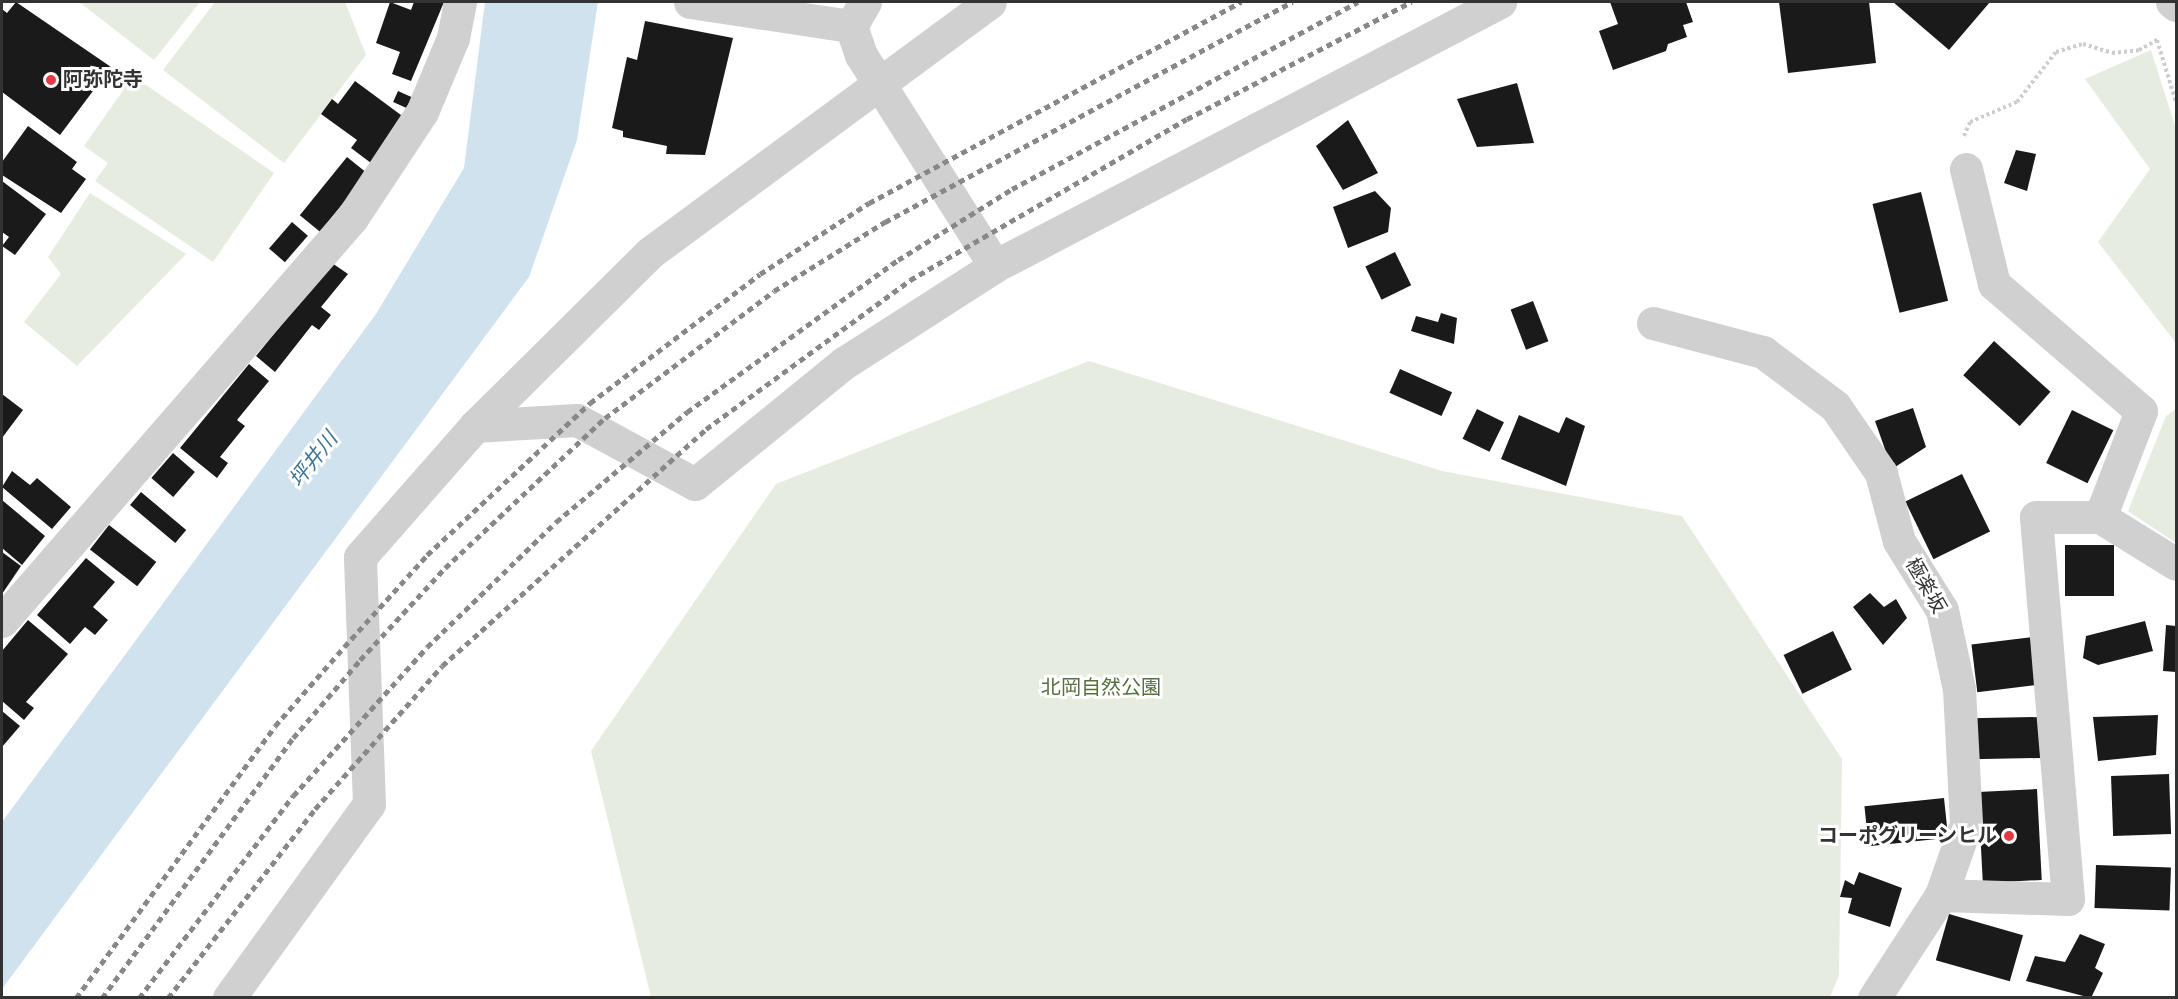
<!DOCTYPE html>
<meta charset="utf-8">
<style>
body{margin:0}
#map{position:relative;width:2178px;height:999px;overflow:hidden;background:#fff;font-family:"Varela Round","Noto Sans JP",sans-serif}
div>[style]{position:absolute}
.green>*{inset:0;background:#e6ecdf}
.water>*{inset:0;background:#cfe2ee}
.building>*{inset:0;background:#1a1a1a;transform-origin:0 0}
.path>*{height:4px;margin-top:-2px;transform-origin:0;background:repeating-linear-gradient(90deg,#cdcdcd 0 3px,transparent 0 6px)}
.minor>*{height:33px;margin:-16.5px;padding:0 16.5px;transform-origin:16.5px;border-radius:16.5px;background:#d0d0d0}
.tertiary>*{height:33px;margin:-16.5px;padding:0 16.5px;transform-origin:16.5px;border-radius:16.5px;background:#d0d0d0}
.rail>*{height:4.5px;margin-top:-2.25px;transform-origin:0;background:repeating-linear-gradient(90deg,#888 0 6px,transparent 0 10.5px)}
.dots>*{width:16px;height:16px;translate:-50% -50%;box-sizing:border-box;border:3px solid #fff;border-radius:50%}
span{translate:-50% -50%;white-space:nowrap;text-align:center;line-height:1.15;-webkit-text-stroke:6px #fff;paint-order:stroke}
.poi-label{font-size:20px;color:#333;font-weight:700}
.left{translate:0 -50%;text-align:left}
.right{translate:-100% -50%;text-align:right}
.street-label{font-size:20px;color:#333}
.park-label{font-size:20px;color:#56703f}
.water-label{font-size:21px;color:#3f7597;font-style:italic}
.frame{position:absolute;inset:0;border:3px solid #333;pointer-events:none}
</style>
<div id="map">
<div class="green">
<i style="clip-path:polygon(79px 2px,200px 2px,154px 60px)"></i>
<i style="clip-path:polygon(215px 2px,345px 2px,366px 55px,284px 163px,163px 70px)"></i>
<i style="clip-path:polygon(2151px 50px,2176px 129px,2176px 343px,2098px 242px,2150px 169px,2085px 79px)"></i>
<i style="clip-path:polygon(133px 76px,274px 173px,213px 262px,95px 181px,108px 163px,84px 146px)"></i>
<i style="clip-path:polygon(90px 193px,186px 254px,77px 366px,24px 322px,61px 274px,48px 257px)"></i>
<i style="clip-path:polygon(1089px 361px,1442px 471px,1682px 516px,1842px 759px,1839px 975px,1830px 997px,651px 997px,591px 751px,776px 484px)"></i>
<i style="clip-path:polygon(2176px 409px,2176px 543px,2128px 511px,2166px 416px)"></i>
</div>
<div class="water">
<i style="clip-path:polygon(485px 2px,598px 2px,577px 140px,529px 277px,2px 989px,2px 822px,376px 314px,464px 168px)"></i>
</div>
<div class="building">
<i style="clip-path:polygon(16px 2px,111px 67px,60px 135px,2px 92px,2px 9px,7px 13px)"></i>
<i style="clip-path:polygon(390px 2px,411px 10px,414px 2px,444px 2px,411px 81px,392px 74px,400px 52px,376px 43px)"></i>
<i style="clip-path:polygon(1610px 2px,1686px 2px,1693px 22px,1683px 25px,1687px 37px,1668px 44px,1666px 51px,1613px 70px,1599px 31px,1618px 24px)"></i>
<i style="clip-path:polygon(1779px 2px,1869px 2px,1876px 63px,1788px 73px)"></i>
<i style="clip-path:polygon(1893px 2px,1990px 2px,1949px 50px)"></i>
<i style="clip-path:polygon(645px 21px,733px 38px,705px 155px,666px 154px,667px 146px,623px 137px,623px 131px,612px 128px,627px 57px,637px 60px)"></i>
<i style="clip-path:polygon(355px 81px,405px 118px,371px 163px,351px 148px,357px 140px,321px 114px,332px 99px,338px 104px)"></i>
<i style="clip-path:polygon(1517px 83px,1534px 143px,1477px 147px,1457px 99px)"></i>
<i style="left:398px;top:91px;width:22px;height:12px;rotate:24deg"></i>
<i style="clip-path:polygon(1348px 120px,1378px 173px,1343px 190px,1316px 146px)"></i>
<i style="clip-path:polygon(28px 126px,77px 162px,72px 169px,86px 179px,61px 213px,2px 175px,2px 162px)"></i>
<i style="clip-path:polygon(2016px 150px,2036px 154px,2027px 191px,2004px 183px)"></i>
<i style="left:347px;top:157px;width:26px;height:75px;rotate:39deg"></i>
<i style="clip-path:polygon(2px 181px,46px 214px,15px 255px,2px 246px,9px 237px,2px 232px)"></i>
<i style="clip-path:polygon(1375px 191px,1391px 208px,1388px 232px,1348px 248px,1333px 207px)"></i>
<i style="left:1921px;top:192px;width:112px;height:50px;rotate:76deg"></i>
<i style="left:292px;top:222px;width:21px;height:35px;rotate:41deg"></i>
<i style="left:1395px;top:252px;width:37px;height:33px;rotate:64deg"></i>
<i style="clip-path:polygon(332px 263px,348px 274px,321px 307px,331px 315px,319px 330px,312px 325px,275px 372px,256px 356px)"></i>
<i style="left:1533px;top:301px;width:43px;height:24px;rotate:69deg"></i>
<i style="clip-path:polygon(1441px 313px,1457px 318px,1454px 344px,1411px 331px,1416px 316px,1438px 322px)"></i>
<i style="left:1994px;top:341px;width:76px;height:46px;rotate:42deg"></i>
<i style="clip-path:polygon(249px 364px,269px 381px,237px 420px,245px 426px,220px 457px,228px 463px,217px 478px,180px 448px)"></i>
<i style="left:1400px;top:369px;width:57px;height:26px;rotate:24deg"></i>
<i style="clip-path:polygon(2px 394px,23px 410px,2px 438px)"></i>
<i style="clip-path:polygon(1913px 408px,1926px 447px,1892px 469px,1875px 421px)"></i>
<i style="left:1477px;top:409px;width:30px;height:33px;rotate:26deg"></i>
<i style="left:2072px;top:410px;width:46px;height:59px;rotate:26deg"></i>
<i style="clip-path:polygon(1519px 415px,1559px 433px,1566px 417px,1585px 426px,1566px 486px,1501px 459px)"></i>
<i style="left:173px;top:453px;width:29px;height:33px;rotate:41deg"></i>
<i style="clip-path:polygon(12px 471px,30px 485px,37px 478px,71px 507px,52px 529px,2px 487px)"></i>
<i style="left:1962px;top:474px;width:64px;height:63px;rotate:64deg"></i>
<i style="left:141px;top:492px;width:59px;height:17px;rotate:40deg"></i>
<i style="clip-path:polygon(2px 500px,45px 536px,22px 565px,2px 548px)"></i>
<i style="left:109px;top:525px;width:60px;height:31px;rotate:38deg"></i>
<i style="left:2065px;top:545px;width:49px;height:51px"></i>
<i style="clip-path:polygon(2px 552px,21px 566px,2px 594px)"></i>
<i style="clip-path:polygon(86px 558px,115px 582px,93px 607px,108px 620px,95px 635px,85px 627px,70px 644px,37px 615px)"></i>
<i style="clip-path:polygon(1870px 593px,1884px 607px,1896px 599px,1907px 618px,1883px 645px,1853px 607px)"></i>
<i style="clip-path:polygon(28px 620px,68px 654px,26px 702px,34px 708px,24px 720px,2px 701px,2px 651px)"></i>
<i style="clip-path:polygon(2145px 621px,2153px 651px,2098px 665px,2083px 658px,2086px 636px)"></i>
<i style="clip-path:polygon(2166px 625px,2176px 626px,2176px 672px,2163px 671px)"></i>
<i style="left:1833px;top:631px;width:43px;height:55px;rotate:64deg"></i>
<i style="left:2033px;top:637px;width:48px;height:62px;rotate:83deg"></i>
<i style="clip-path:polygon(2px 711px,20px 726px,2px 747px)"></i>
<i style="clip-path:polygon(2158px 715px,2156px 755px,2098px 761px,2093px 717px)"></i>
<i style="left:2040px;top:717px;width:41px;height:70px;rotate:89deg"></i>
<i style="left:2169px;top:774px;width:60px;height:58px;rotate:88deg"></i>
<i style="left:2037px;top:789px;width:91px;height:59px;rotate:87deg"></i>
<i style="left:1944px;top:798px;width:40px;height:80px;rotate:84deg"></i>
<i style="left:2096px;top:865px;width:75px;height:43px;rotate:2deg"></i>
<i style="clip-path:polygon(1859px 872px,1902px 888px,1890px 927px,1848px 913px,1852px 898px,1840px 897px,1845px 880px,1854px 885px)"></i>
<i style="left:1949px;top:914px;width:77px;height:48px;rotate:16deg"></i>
<i style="clip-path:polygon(2080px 934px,2105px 944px,2095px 968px,2103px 973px,2091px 998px,2026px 981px,2035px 956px,2065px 962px)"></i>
</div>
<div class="path">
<i style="left:2157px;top:40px;width:65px;rotate:73deg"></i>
<i style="left:1964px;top:136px;width:15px;rotate:-67deg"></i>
<i style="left:1970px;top:122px;width:51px;rotate:-23.1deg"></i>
<i style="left:2017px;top:102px;width:63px;rotate:-52deg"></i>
<i style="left:2056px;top:52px;width:28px;rotate:-17deg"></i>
<i style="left:2083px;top:44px;width:30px;rotate:17deg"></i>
<i style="left:2112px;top:53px;width:27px;rotate:-6deg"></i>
<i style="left:2139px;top:50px;width:21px;rotate:-29deg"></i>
</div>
<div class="minor">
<i style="left:690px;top:2px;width:163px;rotate:8.5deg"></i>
<i style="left:865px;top:2px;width:28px;rotate:120deg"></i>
<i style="left:851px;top:26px;width:31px;rotate:71deg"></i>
<i style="left:861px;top:55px;width:250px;rotate:57.6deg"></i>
<i style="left:2172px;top:2px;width:5px;rotate:37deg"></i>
<i style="left:1966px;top:169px;width:118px;rotate:76.3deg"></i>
<i style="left:1994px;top:284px;width:194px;rotate:40.8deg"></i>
<i style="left:2141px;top:411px;width:114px;rotate:111.1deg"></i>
<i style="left:1653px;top:323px;width:114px;rotate:14.8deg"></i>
<i style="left:1763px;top:352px;width:90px;rotate:36.9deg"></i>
<i style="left:1835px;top:406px;width:81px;rotate:55.5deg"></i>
<i style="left:1881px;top:473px;width:70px;rotate:75.2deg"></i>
<i style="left:1899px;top:541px;width:81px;rotate:58.1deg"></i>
<i style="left:1942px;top:610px;width:81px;rotate:77.9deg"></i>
<i style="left:1959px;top:689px;width:135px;rotate:87deg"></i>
<i style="left:1966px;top:824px;width:75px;rotate:109.4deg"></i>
<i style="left:1941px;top:895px;width:123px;rotate:123deg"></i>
<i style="left:2px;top:621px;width:534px;rotate:-49.03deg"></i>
<i style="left:352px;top:218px;width:127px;rotate:-56.6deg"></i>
<i style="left:422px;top:112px;width:80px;rotate:-67.3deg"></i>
<i style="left:453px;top:38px;width:37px;rotate:-79deg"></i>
<i style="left:1941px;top:895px;width:127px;rotate:1.8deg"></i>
<i style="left:2068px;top:899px;width:383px;rotate:-94.8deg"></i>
<i style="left:2036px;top:517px;width:64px"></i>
<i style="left:2100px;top:517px;width:89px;rotate:31.7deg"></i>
<i style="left:229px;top:998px;width:239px;rotate:-54.2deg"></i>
<i style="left:369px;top:804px;width:247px;rotate:-92.1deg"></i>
<i style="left:360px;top:557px;width:174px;rotate:-48.7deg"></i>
<i style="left:475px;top:426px;width:102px;rotate:-3.4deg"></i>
<i style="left:577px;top:420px;width:134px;rotate:28.5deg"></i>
<i style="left:695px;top:484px;width:192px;rotate:-39.1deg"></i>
<i style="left:844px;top:363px;width:179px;rotate:-32.7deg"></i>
<i style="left:995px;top:266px;width:570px;rotate:-27.6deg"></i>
</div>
<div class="tertiary">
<i style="left:475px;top:426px;width:247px;rotate:-44.7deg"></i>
<i style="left:651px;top:252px;width:421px;rotate:-36.4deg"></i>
</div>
<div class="rail">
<i style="left:76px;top:998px;width:337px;rotate:-53.8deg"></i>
<i style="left:275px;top:726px;width:105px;rotate:-48.9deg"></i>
<i style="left:344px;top:647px;width:124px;rotate:-47.9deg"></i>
<i style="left:427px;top:555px;width:223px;rotate:-43deg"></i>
<i style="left:590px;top:403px;width:213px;rotate:-37.2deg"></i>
<i style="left:760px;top:274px;width:130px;rotate:-33.1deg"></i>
<i style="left:869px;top:203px;width:423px;rotate:-28.4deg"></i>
<i style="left:102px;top:998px;width:323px;rotate:-53.7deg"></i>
<i style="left:293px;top:738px;width:103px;rotate:-49.3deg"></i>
<i style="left:360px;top:660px;width:125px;rotate:-47.3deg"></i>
<i style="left:445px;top:568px;width:219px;rotate:-43.2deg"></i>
<i style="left:605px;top:418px;width:211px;rotate:-36.9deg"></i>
<i style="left:774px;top:291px;width:131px;rotate:-31.9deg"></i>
<i style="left:885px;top:222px;width:463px;rotate:-28.4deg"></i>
<i style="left:139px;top:998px;width:254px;rotate:-52.7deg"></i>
<i style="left:293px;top:796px;width:200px;rotate:-48deg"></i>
<i style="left:427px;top:647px;width:180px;rotate:-44.1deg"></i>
<i style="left:556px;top:522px;width:171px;rotate:-40deg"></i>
<i style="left:687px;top:412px;width:260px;rotate:-35.8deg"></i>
<i style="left:898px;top:260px;width:134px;rotate:-31.9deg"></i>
<i style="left:1012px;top:189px;width:393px;rotate:-28.4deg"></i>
<i style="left:168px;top:998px;width:239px;rotate:-52.1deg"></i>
<i style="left:315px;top:809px;width:191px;rotate:-48.4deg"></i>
<i style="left:442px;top:666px;width:355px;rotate:-41.9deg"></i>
<i style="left:706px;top:429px;width:253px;rotate:-36.1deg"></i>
<i style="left:910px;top:280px;width:320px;rotate:-30.2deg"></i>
<i style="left:1187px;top:119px;width:253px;rotate:-27.6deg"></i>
</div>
<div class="dots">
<i style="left:51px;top:80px;background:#e63946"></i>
<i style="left:2009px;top:836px;background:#e63946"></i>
</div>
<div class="poi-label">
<span class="left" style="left:63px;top:80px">阿弥陀寺</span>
<span class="right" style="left:1997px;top:836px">コーポグリーンヒル</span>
</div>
<div class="street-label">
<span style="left:1925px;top:586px;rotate:60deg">極楽坂</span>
</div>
<div class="park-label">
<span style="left:1101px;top:688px">北岡自然公園</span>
</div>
<div class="water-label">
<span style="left:314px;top:460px;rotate:-52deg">坪井川</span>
</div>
<div class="frame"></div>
</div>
